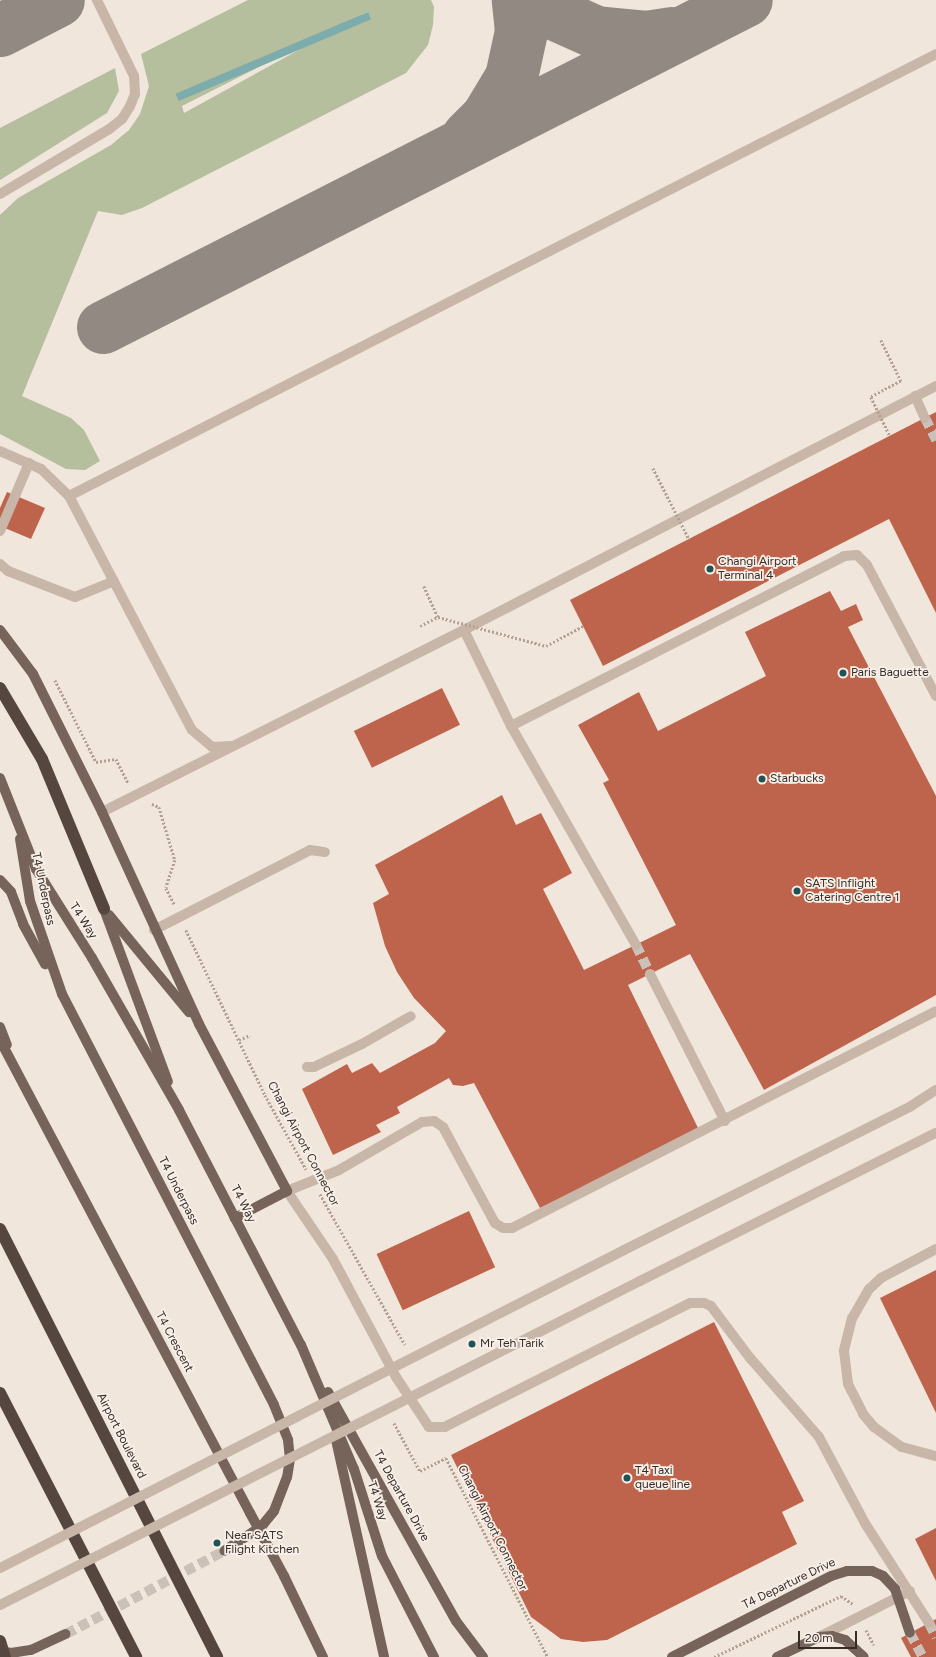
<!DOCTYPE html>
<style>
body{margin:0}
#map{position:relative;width:936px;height:1657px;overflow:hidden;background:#f0e6dc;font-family:Figtree,sans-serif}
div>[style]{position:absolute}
.green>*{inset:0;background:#b5bf9d}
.water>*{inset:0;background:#7dacac;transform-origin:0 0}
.taxiway>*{height:53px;margin:-26.5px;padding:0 26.5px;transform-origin:26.5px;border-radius:26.5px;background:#928982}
.building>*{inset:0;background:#bf644c;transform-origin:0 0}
.minor-tunnel>*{height:10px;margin-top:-5px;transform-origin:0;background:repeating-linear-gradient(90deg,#cbc1b8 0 10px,transparent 0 15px)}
.major-tunnel>*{height:10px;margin-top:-5px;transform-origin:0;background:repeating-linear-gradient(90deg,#cbc1b8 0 10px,transparent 0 15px)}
.path>*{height:2.5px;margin-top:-1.25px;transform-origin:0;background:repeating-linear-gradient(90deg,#b4a093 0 2px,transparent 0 4px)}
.minor>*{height:10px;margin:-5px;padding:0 5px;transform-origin:5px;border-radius:5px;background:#c8b6a9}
.major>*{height:10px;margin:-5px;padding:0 5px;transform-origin:5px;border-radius:5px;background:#76635a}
.highway>*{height:12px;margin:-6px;padding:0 6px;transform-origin:6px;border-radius:6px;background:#564640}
.path-bridge>*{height:2.5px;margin-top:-1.25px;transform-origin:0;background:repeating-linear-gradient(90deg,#b4a093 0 2px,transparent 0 4px)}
.minor-bridge>*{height:10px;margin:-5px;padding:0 5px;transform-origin:5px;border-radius:5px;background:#c8b6a9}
.major-bridge>*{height:10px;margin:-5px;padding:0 5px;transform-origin:5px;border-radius:5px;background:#76635a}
.highway-bridge>*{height:12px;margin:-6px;padding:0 6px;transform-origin:6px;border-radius:6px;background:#564640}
.dots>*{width:11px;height:11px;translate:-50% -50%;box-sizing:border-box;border:2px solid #f8f0e8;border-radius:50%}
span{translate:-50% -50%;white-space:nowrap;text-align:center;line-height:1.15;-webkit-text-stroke:3.5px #f8f0e8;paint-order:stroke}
.poi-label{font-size:12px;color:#352c28}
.left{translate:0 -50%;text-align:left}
.street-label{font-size:12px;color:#352c28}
.scale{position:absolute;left:798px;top:1631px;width:59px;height:18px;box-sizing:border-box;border:2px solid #352c28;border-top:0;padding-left:5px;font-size:12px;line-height:14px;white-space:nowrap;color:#352c28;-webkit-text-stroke:3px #f8f0e8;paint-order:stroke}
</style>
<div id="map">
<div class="green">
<i style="clip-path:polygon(evenodd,248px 0,431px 0,434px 7px,433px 25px,428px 45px,406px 73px,142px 208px,122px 215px,98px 211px,22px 396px,71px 418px,84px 430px,100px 461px,85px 470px,66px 469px,0 434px,0 215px,18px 198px,111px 145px,129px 130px,140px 114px,149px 86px,141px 54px,248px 0,367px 12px,368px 12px,184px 113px,182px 106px,367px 12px)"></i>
<i style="clip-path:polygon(115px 68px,119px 91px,107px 113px,0 180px,0 128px)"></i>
</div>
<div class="water">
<i style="left:368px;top:12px;width:8px;height:209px;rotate:67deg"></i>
</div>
<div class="taxiway">
<i style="left:538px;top:0;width:18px;rotate:43deg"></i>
<i style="left:551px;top:12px;width:49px;rotate:24deg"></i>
<i style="left:596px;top:32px;width:50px;rotate:5.7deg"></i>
<i style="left:646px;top:37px;width:25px;rotate:-9deg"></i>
<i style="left:0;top:30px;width:65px;rotate:-27.3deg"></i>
<i style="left:468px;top:136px;width:27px;rotate:-45deg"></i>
<i style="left:487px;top:117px;width:47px;rotate:-59deg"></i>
<i style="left:511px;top:77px;width:47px;rotate:-77.7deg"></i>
<i style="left:521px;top:31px;width:31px;rotate:-96deg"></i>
<i style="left:103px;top:327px;width:721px;rotate:-26.96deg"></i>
</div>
<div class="building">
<i style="clip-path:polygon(936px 412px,936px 613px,889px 519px,603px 666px,570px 600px)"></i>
<i style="clip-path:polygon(7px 492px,45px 508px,31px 539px,0 526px,0 508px)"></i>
<i style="clip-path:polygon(830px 591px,841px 611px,856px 604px,863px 620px,848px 627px,936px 796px,936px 995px,764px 1090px,690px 954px,628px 985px,699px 1130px,540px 1208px,474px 1083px,463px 1086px,453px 1085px,449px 1078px,397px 1107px,400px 1113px,376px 1125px,381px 1132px,333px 1155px,302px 1089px,347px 1064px,352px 1073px,372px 1063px,380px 1073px,435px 1043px,446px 1031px,414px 998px,397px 972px,385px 946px,373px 903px,389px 894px,375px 865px,502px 795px,516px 825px,541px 813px,572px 873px,543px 889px,584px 970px,676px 925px,603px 783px,609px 780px,578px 725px,639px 692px,658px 731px,766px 676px,745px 632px)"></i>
<i style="left:442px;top:688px;width:41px;height:98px;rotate:64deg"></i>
<i style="left:469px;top:1211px;width:62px;height:102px;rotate:65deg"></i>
<i style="clip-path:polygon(936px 1270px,936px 1413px,880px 1298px)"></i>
<i style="clip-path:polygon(714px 1322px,804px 1501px,782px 1512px,797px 1544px,607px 1640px,583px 1642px,561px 1639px,531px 1617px,451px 1455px)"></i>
<i style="clip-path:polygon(936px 1528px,936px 1581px,915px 1539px)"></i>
<i style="clip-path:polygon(936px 1619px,936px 1657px,911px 1657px,901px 1638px)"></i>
</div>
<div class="minor-tunnel">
<i style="left:925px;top:418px;width:25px;rotate:63deg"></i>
<i style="left:636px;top:945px;width:32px;rotate:64deg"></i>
<i style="left:929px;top:1623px;width:16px;rotate:63deg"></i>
</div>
<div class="major-tunnel">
<i style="left:910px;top:1633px;width:27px;rotate:62deg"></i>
<i style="left:66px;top:1634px;width:178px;rotate:-27.7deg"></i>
</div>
<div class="path">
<i style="left:424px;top:586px;width:34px;rotate:66deg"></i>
<i style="left:55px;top:680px;width:92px;rotate:63.4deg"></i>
<i style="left:96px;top:762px;width:20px;rotate:-9deg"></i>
<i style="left:116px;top:759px;width:27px;rotate:63deg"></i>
<i style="left:152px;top:804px;width:8px;rotate:23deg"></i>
<i style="left:159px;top:807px;width:55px;rotate:73.2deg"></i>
<i style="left:175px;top:860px;width:29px;rotate:108deg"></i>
<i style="left:166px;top:888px;width:18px;rotate:63deg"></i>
<i style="left:186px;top:930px;width:183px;rotate:64.4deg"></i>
<i style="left:265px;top:1095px;width:85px;rotate:61deg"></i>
<i style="left:239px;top:1040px;width:12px;rotate:-24deg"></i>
<i style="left:320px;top:1194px;width:173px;rotate:60.6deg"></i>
<i style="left:394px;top:1423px;width:55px;rotate:61.6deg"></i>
<i style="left:420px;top:1471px;width:29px;rotate:-27deg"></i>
<i style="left:446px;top:1458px;width:224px;rotate:62.9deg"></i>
<i style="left:866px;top:1630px;width:17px;rotate:62deg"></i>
<i style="left:714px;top:1657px;width:141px;rotate:-25.7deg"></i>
<i style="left:841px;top:1596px;width:14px;rotate:34deg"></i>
</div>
<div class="minor">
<i style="left:0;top:194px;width:126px;rotate:-30.7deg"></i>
<i style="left:108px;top:130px;width:18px;rotate:-38deg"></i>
<i style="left:122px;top:119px;width:15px;rotate:-58deg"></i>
<i style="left:130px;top:106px;width:13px;rotate:-67deg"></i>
<i style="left:135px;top:94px;width:18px;rotate:-93deg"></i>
<i style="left:134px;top:76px;width:85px;rotate:-116deg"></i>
<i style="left:915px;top:396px;width:24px;rotate:66deg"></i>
<i style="left:0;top:451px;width:45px;rotate:23.7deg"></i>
<i style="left:41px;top:469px;width:39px;rotate:44deg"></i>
<i style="left:69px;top:496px;width:264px;rotate:62.3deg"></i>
<i style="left:192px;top:730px;width:26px;rotate:40deg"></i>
<i style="left:212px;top:747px;width:19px;rotate:-3deg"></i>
<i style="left:69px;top:496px;width:973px;rotate:-27.01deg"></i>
<i style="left:0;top:531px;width:74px;rotate:-66.9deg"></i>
<i style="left:0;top:564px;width:11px;rotate:41deg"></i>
<i style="left:8px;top:571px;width:72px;rotate:21.2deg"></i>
<i style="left:75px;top:597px;width:42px;rotate:-22.3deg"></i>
<i style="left:464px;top:630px;width:107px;rotate:63.9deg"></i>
<i style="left:511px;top:726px;width:252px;rotate:60.3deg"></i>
<i style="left:511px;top:726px;width:374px;rotate:-27deg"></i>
<i style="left:844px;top:556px;width:13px;rotate:-4deg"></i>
<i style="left:857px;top:555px;width:14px;rotate:45deg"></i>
<i style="left:867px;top:565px;width:148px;rotate:62.2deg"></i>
<i style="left:102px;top:812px;width:405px;rotate:-26.7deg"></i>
<i style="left:464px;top:630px;width:531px;rotate:-27.34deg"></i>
<i style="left:154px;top:930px;width:175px;rotate:-27.1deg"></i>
<i style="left:310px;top:850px;width:15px;rotate:8deg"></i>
<i style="left:650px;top:974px;width:165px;rotate:63deg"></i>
<i style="left:307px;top:1067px;width:7px"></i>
<i style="left:314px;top:1067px;width:53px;rotate:-25.6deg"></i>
<i style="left:362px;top:1044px;width:56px;rotate:-29.7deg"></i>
<i style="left:936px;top:1249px;width:62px;rotate:152.2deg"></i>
<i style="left:881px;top:1278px;width:16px;rotate:137deg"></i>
<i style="left:869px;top:1289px;width:34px;rotate:120deg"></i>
<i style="left:852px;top:1318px;width:34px;rotate:104deg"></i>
<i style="left:844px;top:1351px;width:33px;rotate:83deg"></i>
<i style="left:848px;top:1384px;width:34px;rotate:63deg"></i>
<i style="left:863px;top:1414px;width:17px;rotate:50deg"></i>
<i style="left:874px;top:1427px;width:34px;rotate:36deg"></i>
<i style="left:902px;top:1447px;width:35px;rotate:15deg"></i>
<i style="left:624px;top:1250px;width:321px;rotate:-26.6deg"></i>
<i style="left:911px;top:1106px;width:30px;rotate:-33deg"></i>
<i style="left:640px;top:1281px;width:331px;rotate:-26.6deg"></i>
<i style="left:929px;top:1623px;width:117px;rotate:-122.7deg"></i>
<i style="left:866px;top:1525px;width:100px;rotate:-118.1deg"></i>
<i style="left:819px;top:1437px;width:105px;rotate:-131.1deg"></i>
<i style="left:750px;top:1358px;width:65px;rotate:-126.9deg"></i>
<i style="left:711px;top:1306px;width:8px;rotate:-157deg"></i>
<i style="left:704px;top:1303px;width:14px;rotate:180deg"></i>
<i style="left:690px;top:1303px;width:275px;rotate:153.2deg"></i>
<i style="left:445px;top:1427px;width:16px;rotate:180deg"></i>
<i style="left:429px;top:1427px;width:60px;rotate:-123.4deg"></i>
<i style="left:396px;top:1377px;width:134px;rotate:-118.1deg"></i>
<i style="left:333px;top:1259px;width:82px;rotate:-124.1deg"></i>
<i style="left:287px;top:1191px;width:56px;rotate:-22deg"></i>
<i style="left:339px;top:1170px;width:96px;rotate:-30deg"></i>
<i style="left:422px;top:1122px;width:12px;rotate:-5deg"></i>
<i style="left:434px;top:1121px;width:11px;rotate:34deg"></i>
<i style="left:443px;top:1127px;width:109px;rotate:61.6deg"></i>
<i style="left:495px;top:1223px;width:9px;rotate:32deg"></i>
<i style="left:503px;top:1228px;width:9px"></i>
<i style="left:512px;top:1228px;width:476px;rotate:-27.1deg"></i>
<i style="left:819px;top:1637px;width:102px;rotate:-26.8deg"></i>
</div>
<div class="major">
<i style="left:0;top:630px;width:55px;rotate:53.1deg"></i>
<i style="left:33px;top:674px;width:154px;rotate:63.4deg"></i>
<i style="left:102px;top:812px;width:233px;rotate:65.4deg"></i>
<i style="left:199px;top:1024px;width:189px;rotate:62.2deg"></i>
<i style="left:287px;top:1191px;width:59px;rotate:152.6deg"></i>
<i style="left:0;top:778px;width:98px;rotate:68.4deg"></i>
<i style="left:36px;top:869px;width:105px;rotate:57.8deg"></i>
<i style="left:92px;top:958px;width:175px;rotate:60.2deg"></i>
<i style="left:179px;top:1110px;width:265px;rotate:62.6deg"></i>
<i style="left:301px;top:1345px;width:135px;rotate:66.9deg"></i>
<i style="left:354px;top:1469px;width:91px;rotate:72.2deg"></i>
<i style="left:382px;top:1556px;width:114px;rotate:62.8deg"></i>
<i style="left:20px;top:839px;width:63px;rotate:80.8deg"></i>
<i style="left:30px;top:901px;width:98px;rotate:71deg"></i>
<i style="left:62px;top:994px;width:462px;rotate:62.7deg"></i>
<i style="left:274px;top:1405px;width:38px;rotate:68deg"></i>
<i style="left:288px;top:1440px;width:19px;rotate:84deg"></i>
<i style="left:290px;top:1459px;width:18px;rotate:99deg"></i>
<i style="left:287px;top:1477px;width:36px;rotate:111deg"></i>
<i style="left:274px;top:1511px;width:19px;rotate:129deg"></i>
<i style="left:262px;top:1526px;width:45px;rotate:146.7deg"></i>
<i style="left:0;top:880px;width:16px;rotate:47deg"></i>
<i style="left:11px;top:892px;width:34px;rotate:69deg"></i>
<i style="left:23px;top:924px;width:46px;rotate:61.2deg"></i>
<i style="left:104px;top:909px;width:184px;rotate:69.7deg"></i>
<i style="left:109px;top:915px;width:126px;rotate:50.5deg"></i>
<i style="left:0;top:1027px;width:19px;rotate:69deg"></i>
<i style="left:0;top:1040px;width:535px;rotate:62.14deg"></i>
<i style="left:328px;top:1392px;width:262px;rotate:60.8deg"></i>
<i style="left:456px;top:1621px;width:45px;rotate:53.1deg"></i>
<i style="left:336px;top:1440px;width:222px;rotate:77.5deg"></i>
<i style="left:284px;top:1576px;width:90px;rotate:64.3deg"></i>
<i style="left:0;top:1651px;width:11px;rotate:10deg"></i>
<i style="left:11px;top:1653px;width:20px;rotate:-9deg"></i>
<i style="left:31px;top:1650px;width:38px;rotate:-25deg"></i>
<i style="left:672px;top:1657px;width:178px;rotate:-27deg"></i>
<i style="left:831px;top:1576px;width:17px;rotate:-17deg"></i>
<i style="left:847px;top:1571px;width:25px"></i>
<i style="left:777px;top:1657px;width:47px;rotate:-25.5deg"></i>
<i style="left:819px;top:1637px;width:13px;rotate:-4deg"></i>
<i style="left:832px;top:1636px;width:14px;rotate:17deg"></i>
<i style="left:845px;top:1640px;width:25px;rotate:42deg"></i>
</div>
<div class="highway">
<i style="left:0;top:688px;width:82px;rotate:59.4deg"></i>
<i style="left:42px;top:759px;width:162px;rotate:67.5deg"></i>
<i style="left:0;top:1229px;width:480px;rotate:63.1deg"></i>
<i style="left:0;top:1393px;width:297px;rotate:62.7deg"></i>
</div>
<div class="path-bridge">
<i style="left:881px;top:340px;width:46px;rotate:64deg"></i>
<i style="left:901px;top:381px;width:34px;rotate:152deg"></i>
<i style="left:871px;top:397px;width:43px;rotate:64deg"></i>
<i style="left:653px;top:468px;width:80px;rotate:63.1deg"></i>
<i style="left:420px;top:626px;width:20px;rotate:-27deg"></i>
<i style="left:438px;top:617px;width:112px;rotate:15deg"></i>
<i style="left:546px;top:646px;width:42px;rotate:-28.4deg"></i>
</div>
<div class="minor-bridge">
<i style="left:0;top:1568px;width:700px;rotate:-27deg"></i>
<i style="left:0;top:1605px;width:717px;rotate:-26.85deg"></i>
</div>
<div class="major-bridge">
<i style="left:250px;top:1513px;width:72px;rotate:61.6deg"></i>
<i style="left:872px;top:1571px;width:12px;rotate:24deg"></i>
<i style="left:883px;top:1576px;width:18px;rotate:47deg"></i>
<i style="left:895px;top:1589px;width:46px;rotate:71.2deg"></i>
</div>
<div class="highway-bridge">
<i style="left:0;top:1641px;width:17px;rotate:73deg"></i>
</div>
<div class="dots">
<i style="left:710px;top:569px;background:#205354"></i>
<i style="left:843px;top:673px;background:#205354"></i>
<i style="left:762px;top:779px;background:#205354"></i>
<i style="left:797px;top:891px;background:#205354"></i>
<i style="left:472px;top:1344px;background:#205354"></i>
<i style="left:627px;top:1478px;background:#205354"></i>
<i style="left:217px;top:1543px;background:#205354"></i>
</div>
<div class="poi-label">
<span class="left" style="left:718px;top:569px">Changi Airport<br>Terminal 4</span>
<span class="left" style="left:851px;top:673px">Paris Baguette</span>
<span class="left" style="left:770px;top:779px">Starbucks</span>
<span class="left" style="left:805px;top:891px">SATS Inflight<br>Catering Centre 1</span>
<span class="left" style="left:480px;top:1344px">Mr Teh Tarik</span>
<span class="left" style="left:635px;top:1478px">T4 Taxi<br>queue line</span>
<span class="left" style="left:225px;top:1543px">Near SATS<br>Flight Kitchen</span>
</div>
<div class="street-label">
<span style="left:43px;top:889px;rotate:78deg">T4 Underpass</span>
<span style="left:83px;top:921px;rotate:57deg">T4 Way</span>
<span style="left:303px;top:1144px;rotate:62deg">Changi Airport Connector</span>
<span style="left:178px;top:1191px;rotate:63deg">T4 Underpass</span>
<span style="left:243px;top:1204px;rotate:63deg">T4 Way</span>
<span style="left:174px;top:1342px;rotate:62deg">T4 Crescent</span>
<span style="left:121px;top:1436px;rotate:63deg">Airport Boulevard</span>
<span style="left:401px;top:1496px;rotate:61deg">T4 Departure Drive</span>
<span style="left:377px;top:1501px;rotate:72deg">T4 Way</span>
<span style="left:492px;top:1528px;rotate:63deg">Changi Airport Connector</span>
<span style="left:789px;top:1584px;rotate:-26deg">T4 Departure Drive</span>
</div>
<div class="scale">20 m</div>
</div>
